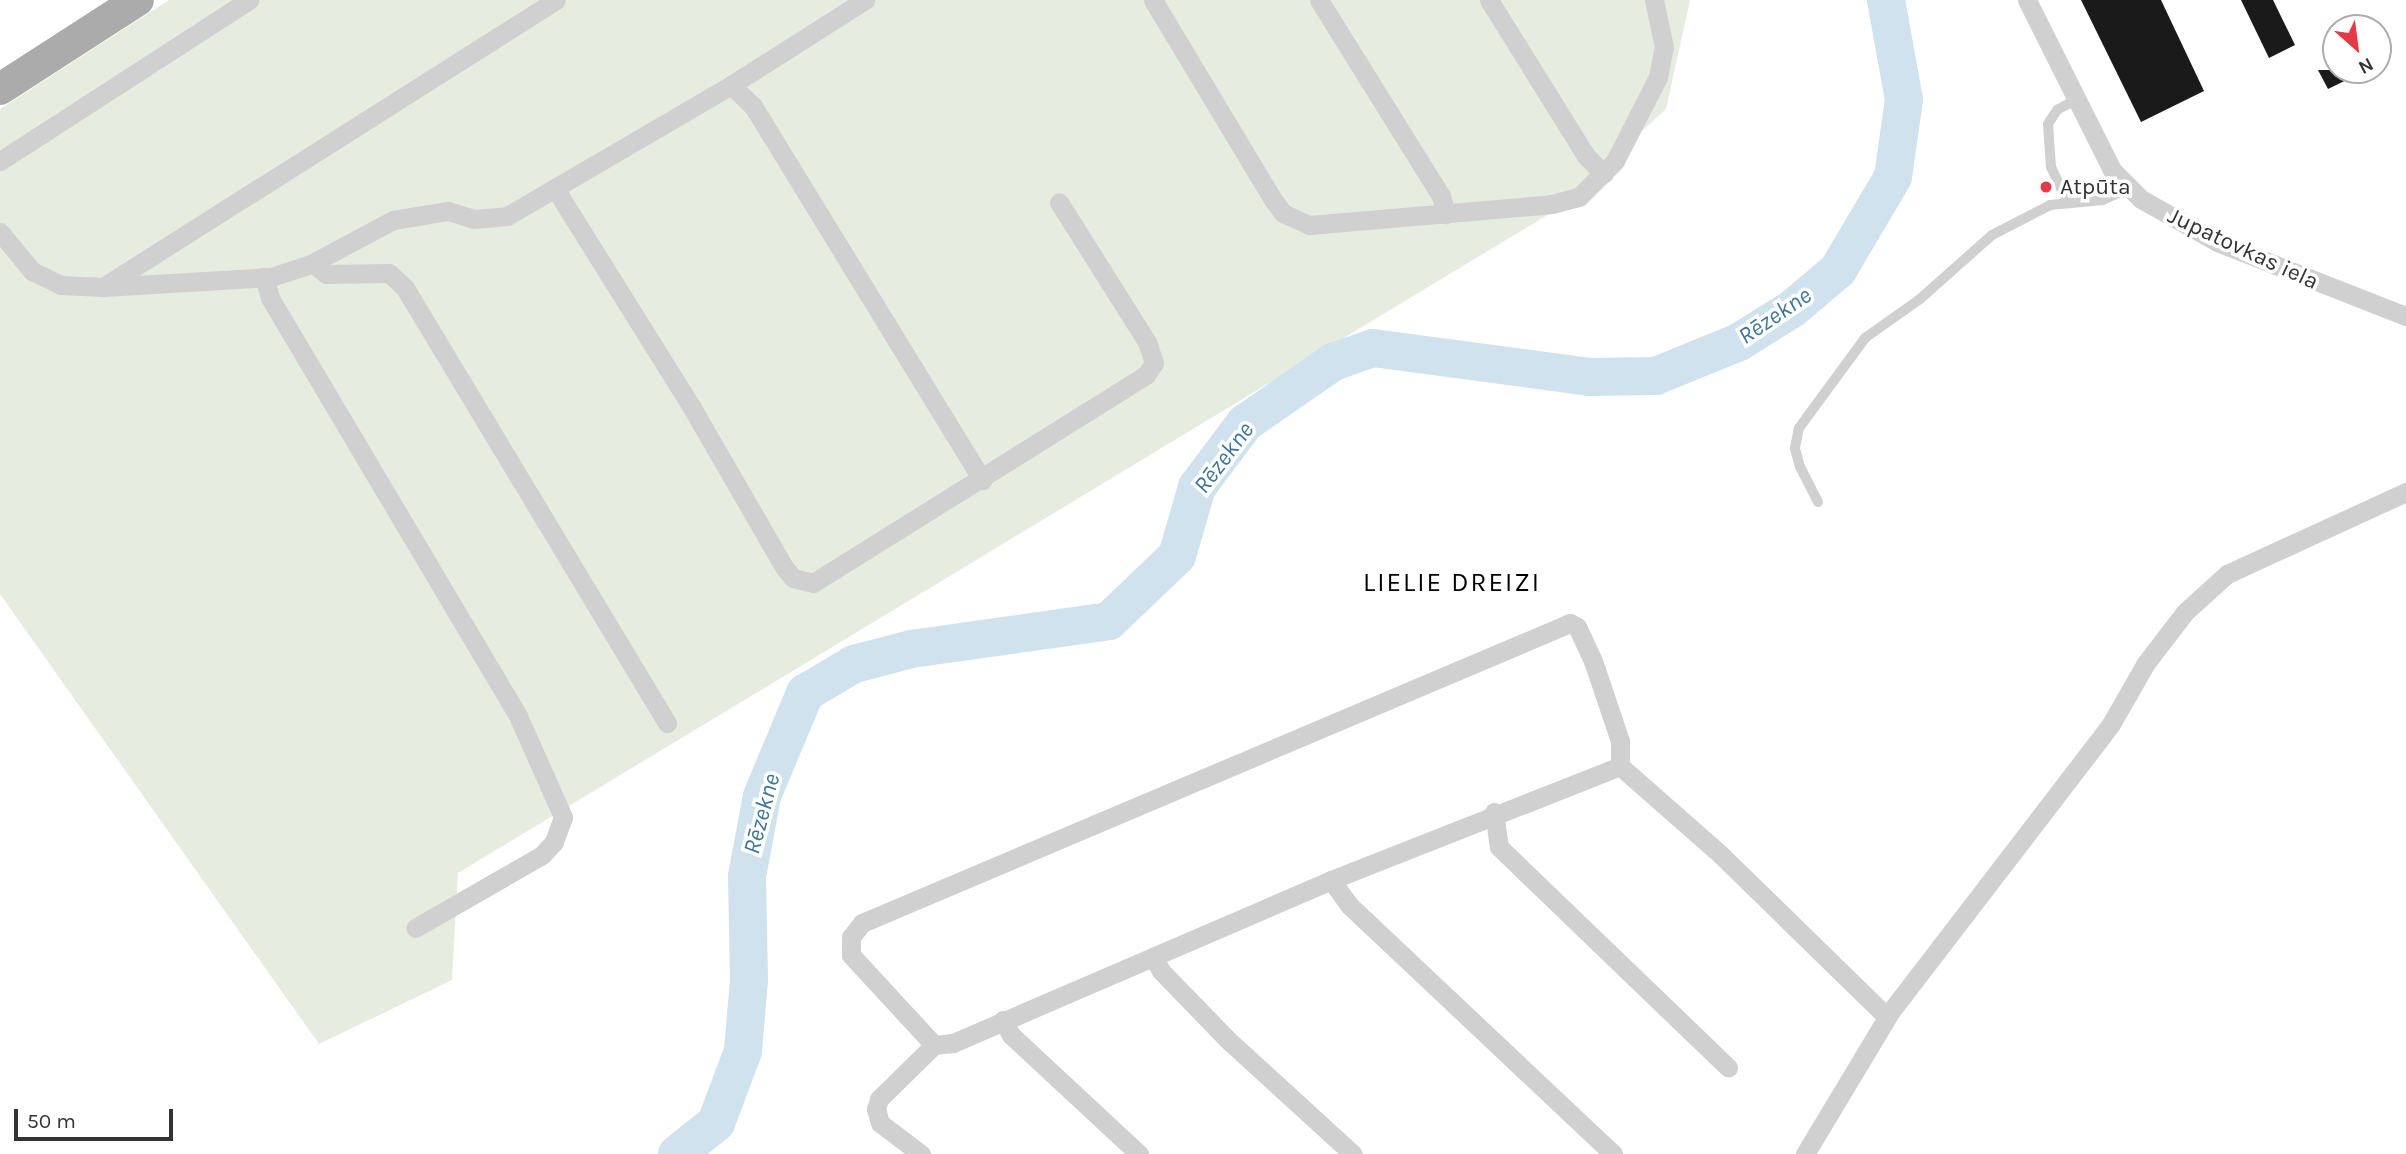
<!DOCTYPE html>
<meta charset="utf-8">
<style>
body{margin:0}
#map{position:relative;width:2406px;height:1154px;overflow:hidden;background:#fff;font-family:Karla,sans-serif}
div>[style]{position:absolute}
.green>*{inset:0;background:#e6ecdf}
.river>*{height:38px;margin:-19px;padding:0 19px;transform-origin:19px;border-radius:19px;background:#cfe2ee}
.building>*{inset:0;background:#1a1a1a}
.service>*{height:10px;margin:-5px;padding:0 5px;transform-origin:5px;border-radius:5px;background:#d0d0d0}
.minor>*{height:19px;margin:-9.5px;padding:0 9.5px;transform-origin:9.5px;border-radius:9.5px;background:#d0d0d0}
.primary>*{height:32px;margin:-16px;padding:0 16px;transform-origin:16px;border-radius:16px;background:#ababab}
.dots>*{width:19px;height:19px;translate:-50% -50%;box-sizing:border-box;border:4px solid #fff;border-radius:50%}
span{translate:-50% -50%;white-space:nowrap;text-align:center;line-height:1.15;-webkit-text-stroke:7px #fff;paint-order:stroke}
.poi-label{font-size:23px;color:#333}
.left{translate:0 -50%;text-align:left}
.street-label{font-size:23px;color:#333}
.water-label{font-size:24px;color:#3f7597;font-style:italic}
.quarter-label{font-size:26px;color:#000;letter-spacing:2px}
.north{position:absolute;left:2322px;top:14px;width:70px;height:70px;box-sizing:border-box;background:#fff;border:2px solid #adadad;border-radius:50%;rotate:152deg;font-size:19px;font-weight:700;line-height:28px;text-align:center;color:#333}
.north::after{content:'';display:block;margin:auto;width:24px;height:32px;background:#e63946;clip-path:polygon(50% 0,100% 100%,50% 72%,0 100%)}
.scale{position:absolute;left:14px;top:1109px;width:159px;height:32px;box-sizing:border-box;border:4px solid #333;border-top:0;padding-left:9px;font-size:21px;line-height:24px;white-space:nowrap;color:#333;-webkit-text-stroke:5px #fff;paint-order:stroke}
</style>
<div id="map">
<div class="green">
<i style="clip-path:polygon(169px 0,1690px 0,1666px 109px,1559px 208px,458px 873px,452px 980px,319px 1044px,0 594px,0 109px)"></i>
</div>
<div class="river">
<i style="left:677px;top:1154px;width:50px;rotate:-38.5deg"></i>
<i style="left:716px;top:1123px;width:77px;rotate:-69.4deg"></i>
<i style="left:743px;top:1051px;width:71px;rotate:-85.2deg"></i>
<i style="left:749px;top:980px;width:104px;rotate:-91.1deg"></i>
<i style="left:747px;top:876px;width:81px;rotate:-79.4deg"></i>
<i style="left:762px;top:796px;width:112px;rotate:-67.3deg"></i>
<i style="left:805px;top:693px;width:57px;rotate:-30.6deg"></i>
<i style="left:854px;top:664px;width:59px;rotate:-14.7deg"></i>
<i style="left:911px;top:649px;width:200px;rotate:-8deg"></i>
<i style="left:1109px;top:621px;width:94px;rotate:-43.7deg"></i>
<i style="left:1177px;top:556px;width:72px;rotate:-73.8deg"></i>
<i style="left:1197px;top:487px;width:80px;rotate:-53.1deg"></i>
<i style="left:1245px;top:423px;width:107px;rotate:-34.7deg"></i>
<i style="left:1333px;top:362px;width:42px;rotate:-19.3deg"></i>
<i style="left:1373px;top:348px;width:220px;rotate:7.6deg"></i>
<i style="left:1591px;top:377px;width:65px;rotate:-0.9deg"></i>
<i style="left:1656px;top:376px;width:90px;rotate:-22.3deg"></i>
<i style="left:1739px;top:342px;width:62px;rotate:-31.9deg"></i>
<i style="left:1792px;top:309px;width:60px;rotate:-40.3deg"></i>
<i style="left:1838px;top:270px;width:108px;rotate:-59.4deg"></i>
<i style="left:1893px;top:177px;width:78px;rotate:-81.9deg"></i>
<i style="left:1904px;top:100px;width:102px;rotate:-100.2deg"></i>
</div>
<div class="building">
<i style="clip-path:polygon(2081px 0,2161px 0,2204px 91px,2141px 122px)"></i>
<i style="clip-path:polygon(2241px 0,2273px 0,2295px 45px,2269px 58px)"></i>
<i style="clip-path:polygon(2318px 70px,2367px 70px,2328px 89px)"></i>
</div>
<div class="service">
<i style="left:2067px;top:201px;width:38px;rotate:-115deg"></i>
<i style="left:2051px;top:167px;width:43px;rotate:-94deg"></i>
<i style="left:2048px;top:124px;width:17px;rotate:-57deg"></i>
<i style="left:2057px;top:110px;width:21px;rotate:-29deg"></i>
<i style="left:1818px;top:502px;width:39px;rotate:-117deg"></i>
<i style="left:1800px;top:467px;width:20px;rotate:-105deg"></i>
<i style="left:1795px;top:448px;width:20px;rotate:-79deg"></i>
<i style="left:1799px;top:428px;width:112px;rotate:-53.7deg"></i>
<i style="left:1865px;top:338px;width:67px;rotate:-35.3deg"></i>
<i style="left:1920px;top:299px;width:96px;rotate:-41.6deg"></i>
<i style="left:1992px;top:235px;width:65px;rotate:-27.3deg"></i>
<i style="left:2050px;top:205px;width:53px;rotate:-5.4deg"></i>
<i style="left:2103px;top:200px;width:29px;rotate:-25deg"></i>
</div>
<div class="minor">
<i style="left:1153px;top:0;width:235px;rotate:59deg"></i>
<i style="left:1274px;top:201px;width:15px;rotate:53deg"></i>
<i style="left:1283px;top:213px;width:29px;rotate:25deg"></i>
<i style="left:1309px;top:225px;width:244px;rotate:-4.9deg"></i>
<i style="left:1552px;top:204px;width:28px;rotate:-15deg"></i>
<i style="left:1579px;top:197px;width:51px;rotate:-45deg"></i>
<i style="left:1615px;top:161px;width:94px;rotate:-62.9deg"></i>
<i style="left:1658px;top:77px;width:31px;rotate:-79deg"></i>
<i style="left:1664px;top:47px;width:48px;rotate:-102deg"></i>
<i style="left:1319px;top:0;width:231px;rotate:58.1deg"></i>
<i style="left:1441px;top:196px;width:19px;rotate:74deg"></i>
<i style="left:1489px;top:0;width:184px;rotate:58.1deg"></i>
<i style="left:1586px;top:156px;width:25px;rotate:45deg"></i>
<i style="left:2027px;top:0;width:190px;rotate:63.4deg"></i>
<i style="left:2112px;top:170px;width:41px;rotate:45deg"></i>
<i style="left:2141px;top:199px;width:87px;rotate:29.5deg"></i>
<i style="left:2217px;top:242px;width:203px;rotate:21.4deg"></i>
<i style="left:731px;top:85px;width:30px;rotate:44deg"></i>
<i style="left:753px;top:106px;width:439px;rotate:58.5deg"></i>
<i style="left:0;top:161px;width:297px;rotate:-32.9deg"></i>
<i style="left:556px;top:190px;width:255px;rotate:58deg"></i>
<i style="left:691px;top:406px;width:186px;rotate:60deg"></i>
<i style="left:784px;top:567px;width:14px;rotate:51deg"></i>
<i style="left:793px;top:578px;width:21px;rotate:14deg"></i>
<i style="left:813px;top:583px;width:393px;rotate:-32deg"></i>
<i style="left:1146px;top:375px;width:14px;rotate:-56deg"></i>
<i style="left:1154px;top:363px;width:22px;rotate:-108deg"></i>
<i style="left:1147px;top:342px;width:165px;rotate:-122.2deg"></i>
<i style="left:0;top:232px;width:50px;rotate:50.6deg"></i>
<i style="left:32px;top:271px;width:32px;rotate:26deg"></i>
<i style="left:61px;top:285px;width:42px;rotate:2.7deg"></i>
<i style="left:103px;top:287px;width:168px;rotate:-3.4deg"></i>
<i style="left:271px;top:277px;width:40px;rotate:-18deg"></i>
<i style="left:309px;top:265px;width:95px;rotate:-28.2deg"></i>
<i style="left:393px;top:220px;width:56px;rotate:-9.3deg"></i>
<i style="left:448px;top:211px;width:27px;rotate:17deg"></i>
<i style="left:474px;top:219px;width:33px;rotate:-5deg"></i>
<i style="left:507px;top:216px;width:259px;rotate:-30.3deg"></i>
<i style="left:731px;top:85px;width:159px;rotate:-32.4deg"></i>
<i style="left:313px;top:263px;width:17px;rotate:40deg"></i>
<i style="left:326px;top:274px;width:63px;rotate:-0.9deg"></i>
<i style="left:389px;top:273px;width:22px;rotate:43deg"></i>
<i style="left:405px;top:288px;width:508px;rotate:58.94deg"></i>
<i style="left:264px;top:277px;width:22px;rotate:74deg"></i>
<i style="left:270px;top:298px;width:486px;rotate:59.3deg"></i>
<i style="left:518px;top:716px;width:111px;rotate:66deg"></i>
<i style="left:563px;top:817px;width:27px;rotate:110deg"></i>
<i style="left:554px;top:842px;width:18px;rotate:133deg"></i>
<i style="left:542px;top:855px;width:146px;rotate:150.1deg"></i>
<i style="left:103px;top:287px;width:536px;rotate:-32.36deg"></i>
<i style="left:1620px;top:766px;width:25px;rotate:-90deg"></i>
<i style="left:1620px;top:741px;width:84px;rotate:-108.6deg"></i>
<i style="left:1593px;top:661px;width:38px;rotate:-115deg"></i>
<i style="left:1577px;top:627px;width:8px;rotate:-150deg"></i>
<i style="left:1570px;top:623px;width:769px;rotate:157.04deg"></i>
<i style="left:862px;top:923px;width:18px;rotate:128deg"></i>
<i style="left:851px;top:937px;width:18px;rotate:90deg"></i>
<i style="left:851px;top:955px;width:122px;rotate:47.3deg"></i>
<i style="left:934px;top:1045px;width:19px;rotate:-6deg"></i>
<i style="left:953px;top:1043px;width:412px;rotate:-23.3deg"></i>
<i style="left:1331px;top:880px;width:311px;rotate:-21.5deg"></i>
<i style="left:1620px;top:766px;width:133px;rotate:41.3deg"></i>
<i style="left:1720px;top:854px;width:233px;rotate:44.3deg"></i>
<i style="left:1494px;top:812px;width:35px;rotate:82deg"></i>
<i style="left:1499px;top:847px;width:318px;rotate:43.9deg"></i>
<i style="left:1331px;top:880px;width:31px;rotate:54deg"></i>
<i style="left:1349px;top:905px;width:363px;rotate:43.3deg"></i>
<i style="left:1153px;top:957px;width:16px;rotate:60deg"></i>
<i style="left:1161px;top:971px;width:96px;rotate:45.8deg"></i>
<i style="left:1228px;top:1040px;width:169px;rotate:42.4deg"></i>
<i style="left:1003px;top:1020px;width:17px;rotate:62deg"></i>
<i style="left:1011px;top:1035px;width:175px;rotate:42.9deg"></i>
<i style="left:921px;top:1154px;width:51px;rotate:-142.9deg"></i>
<i style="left:880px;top:1123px;width:15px;rotate:-106deg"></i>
<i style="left:876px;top:1109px;width:10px;rotate:-73deg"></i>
<i style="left:879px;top:1099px;width:77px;rotate:-44.5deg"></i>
<i style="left:1805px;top:1154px;width:167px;rotate:-59deg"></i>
<i style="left:1891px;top:1011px;width:362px;rotate:-52.5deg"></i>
<i style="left:2111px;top:724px;width:70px;rotate:-60.2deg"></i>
<i style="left:2146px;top:663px;width:64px;rotate:-52.6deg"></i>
<i style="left:2185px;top:612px;width:57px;rotate:-42.1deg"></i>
<i style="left:2227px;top:574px;width:197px;rotate:-24.6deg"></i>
</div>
<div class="primary">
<i style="left:0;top:89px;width:164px;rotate:-32.8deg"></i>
</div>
<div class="dots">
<i style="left:2046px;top:187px;background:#e63946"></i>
</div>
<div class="poi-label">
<span class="left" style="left:2060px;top:187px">Atpūta</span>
</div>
<div class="street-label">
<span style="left:2243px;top:249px;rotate:25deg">Jupatovkas iela</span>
</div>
<div class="water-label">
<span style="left:1775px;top:316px;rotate:-34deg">Rēzekne</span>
<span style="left:1224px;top:458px;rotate:-53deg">Rēzekne</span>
<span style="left:762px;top:814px;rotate:-75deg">Rēzekne</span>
</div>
<div class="quarter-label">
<span style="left:1452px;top:583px">LIELIE DREIZI</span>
</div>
<div class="north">N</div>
<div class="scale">50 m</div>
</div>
